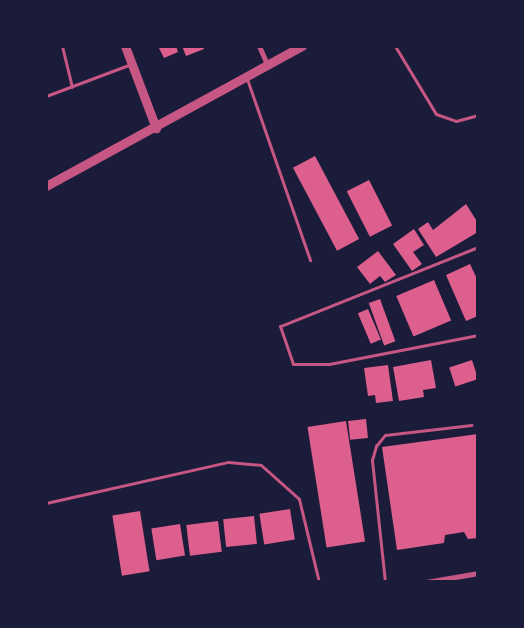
<!DOCTYPE html>
<style>
body{margin:0}
#map{position:relative;width:524px;height:628px;overflow:hidden;background:#1b1b3a;font-family:"Zilla Slab",serif}
div>[style]{position:absolute}
.building>*{inset:0;background:#dd5f8e;transform-origin:0 0}
.service>*{height:3px;margin:-1.5px;padding:0 1.5px;transform-origin:1.5px;border-radius:1.5px;background:#c65784}
.minor>*{height:5px;margin:-2.5px;padding:0 2.5px;transform-origin:2.5px;border-radius:2.5px;background:#c65784}
.tertiary>*{height:9px;margin:-4.5px;padding:0 4.5px;transform-origin:4.5px;border-radius:4.5px;background:#c65784}
span{translate:-50% -50%;white-space:nowrap;text-align:center;line-height:1.15;-webkit-text-stroke:4px #1b1b3a;paint-order:stroke}
.frame{position:absolute;inset:0;border:48px solid #1b1b3a;pointer-events:none}
</style>
<div id="map">
<div class="building">
<i style="clip-path:polygon(158px 46px,176px 46px,178px 52px,164px 58px)"></i>
<i style="clip-path:polygon(182px 46px,203px 46px,204px 49px,186px 56px)"></i>
<i style="left:315px;top:156px;width:94px;height:25px;rotate:62deg"></i>
<i style="left:369px;top:180px;width:51px;height:25px;rotate:63deg"></i>
<i style="clip-path:polygon(466px 204px,478px 223px,478px 232px,436px 257px,418px 229px,428px 222px,433px 230px)"></i>
<i style="clip-path:polygon(414px 229px,424px 245px,413px 252px,422px 264px,412px 271px,393px 244px)"></i>
<i style="clip-path:polygon(378px 251px,396px 275px,385px 282px,380px 276px,370px 284px,357px 267px)"></i>
<i style="clip-path:polygon(470px 264px,478px 281px,478px 316px,466px 321px,446px 275px)"></i>
<i style="left:434px;top:280px;width:44px;height:41px;rotate:67deg"></i>
<i style="left:380px;top:299px;width:45px;height:12px;rotate:70deg"></i>
<i style="left:368px;top:309px;width:33px;height:11px;rotate:67deg"></i>
<i style="clip-path:polygon(431px 360px,436px 388px,423px 390px,424px 397px,399px 401px,393px 367px)"></i>
<i style="left:472px;top:360px;width:20px;height:24px;rotate:72deg"></i>
<i style="clip-path:polygon(388px 365px,393px 401px,376px 403px,375px 395px,368px 396px,364px 368px)"></i>
<i style="left:366px;top:419px;width:19px;height:18px;rotate:84deg"></i>
<i style="left:346px;top:421px;width:122px;height:39px;rotate:81deg"></i>
<i style="clip-path:polygon(478px 434px,478px 538px,468px 539px,464px 532px,445px 535px,444px 543px,397px 550px,382px 447px)"></i>
<i style="left:290px;top:509px;width:31px;height:31px;rotate:81deg"></i>
<i style="left:140px;top:511px;width:61px;height:28px;rotate:81deg"></i>
<i style="left:254px;top:516px;width:28px;height:31px;rotate:84deg"></i>
<i style="left:218px;top:521px;width:31px;height:32px;rotate:83deg"></i>
<i style="left:180px;top:524px;width:32px;height:29px;rotate:81deg"></i>
</div>
<div class="service">
<i style="left:62px;top:46px;width:42px;rotate:76.3deg"></i>
<i style="left:395px;top:46px;width:79px;rotate:58.9deg"></i>
<i style="left:436px;top:114px;width:21px;rotate:19deg"></i>
<i style="left:456px;top:121px;width:23px;rotate:-15deg"></i>
<i style="left:247px;top:79px;width:192px;rotate:70.8deg"></i>
<i style="left:46px;top:96px;width:91px;rotate:-20.6deg"></i>
<i style="left:478px;top:247px;width:213px;rotate:158.2deg"></i>
<i style="left:280px;top:326px;width:40px;rotate:71.1deg"></i>
<i style="left:293px;top:364px;width:36px"></i>
<i style="left:329px;top:364px;width:152px;rotate:-11deg"></i>
<i style="left:46px;top:503px;width:187px;rotate:-12.7deg"></i>
<i style="left:228px;top:462px;width:33px;rotate:5deg"></i>
<i style="left:261px;top:465px;width:51px;rotate:41.8deg"></i>
<i style="left:299px;top:499px;width:85px;rotate:76.5deg"></i>
<i style="left:385px;top:582px;width:123px;rotate:-96.1deg"></i>
<i style="left:372px;top:460px;width:15px;rotate:-74deg"></i>
<i style="left:376px;top:446px;width:14px;rotate:-51deg"></i>
<i style="left:385px;top:435px;width:87px;rotate:-6.6deg"></i>
</div>
<div class="minor">
<i style="left:259px;top:46px;width:20px;rotate:66deg"></i>
<i style="left:426px;top:582px;width:53px;rotate:-9.8deg"></i>
</div>
<div class="tertiary">
<i style="left:125px;top:46px;width:88px;rotate:69.3deg"></i>
<i style="left:46px;top:186px;width:292px;rotate:-28.7deg"></i>
</div>
<div class="frame"></div>
</div>
